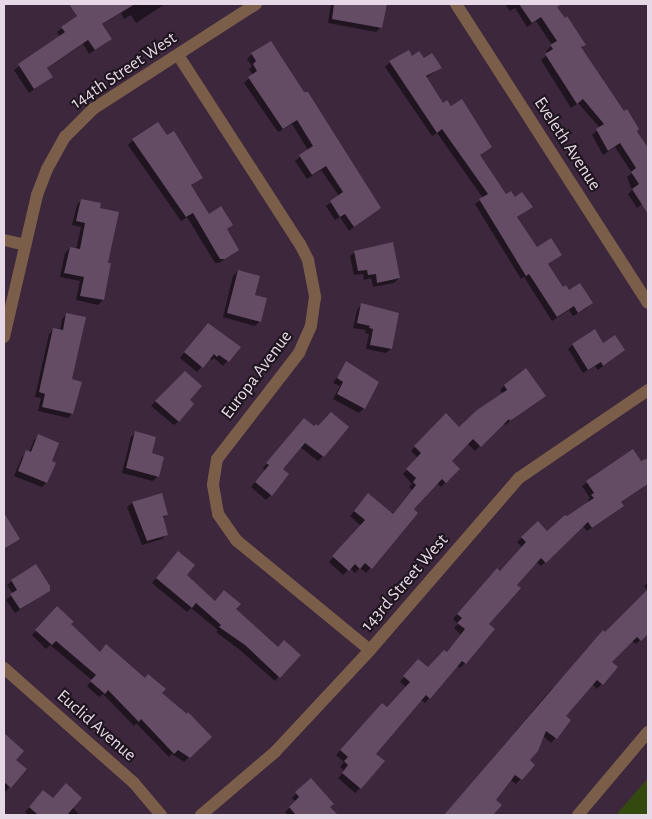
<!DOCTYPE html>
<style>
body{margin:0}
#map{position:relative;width:652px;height:819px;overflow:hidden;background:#3c273d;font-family:"Alegreya Sans",sans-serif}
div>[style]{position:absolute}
.green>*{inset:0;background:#344910}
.shadow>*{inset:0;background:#0007}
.building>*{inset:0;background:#634c64}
.minor>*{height:12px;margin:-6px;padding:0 6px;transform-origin:6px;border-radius:6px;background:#7b5e49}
span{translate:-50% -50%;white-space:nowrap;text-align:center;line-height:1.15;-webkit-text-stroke:4px #1d141e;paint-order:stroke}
.street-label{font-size:18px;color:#e6d8e6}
.frame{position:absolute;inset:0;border:5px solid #e6d8e6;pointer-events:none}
</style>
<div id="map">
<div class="green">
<i style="clip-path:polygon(648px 778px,648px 815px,616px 815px)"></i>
</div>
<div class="shadow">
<i style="clip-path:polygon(95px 4px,165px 4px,136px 23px,131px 15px,124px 19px,121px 13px,101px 25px,110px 39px,106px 43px,89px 54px,83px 44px,46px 69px,51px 77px,29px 93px,14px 70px,60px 37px,57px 32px,62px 28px)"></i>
<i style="clip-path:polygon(331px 4px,385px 4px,381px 27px,376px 32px,328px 23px)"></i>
<i style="clip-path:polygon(505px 4px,554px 4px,584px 45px,580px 48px,624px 112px,626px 111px,648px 149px,648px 200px,637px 208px,628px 194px,632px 190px,627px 177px,632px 173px,615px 147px,603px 155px,592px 135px,600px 128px,578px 103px,571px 108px,541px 60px,548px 54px,546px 51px,552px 45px,536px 21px,527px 27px,515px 8px,510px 11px)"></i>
<i style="clip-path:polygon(252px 54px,374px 212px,349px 231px,340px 217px,335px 220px,326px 206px,339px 196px,321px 170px,307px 179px,295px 161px,308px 150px,292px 124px,278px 132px,244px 83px,253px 75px,249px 69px,252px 66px,247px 59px)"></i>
<i style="clip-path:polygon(412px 57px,440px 68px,426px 78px,443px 105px,451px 108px,491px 146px,479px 156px,505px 196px,531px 207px,516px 218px,537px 249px,556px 259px,547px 265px,563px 289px,591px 303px,587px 308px,573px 316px,569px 310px,552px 321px,524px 277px,521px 279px,475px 204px,483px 198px,437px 133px,432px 136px,385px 67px,390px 62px)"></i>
<i style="clip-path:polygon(166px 137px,201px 178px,190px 186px,208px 216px,231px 225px,226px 230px,238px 250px,219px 263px,215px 263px,187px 217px,181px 221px,128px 145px,133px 140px)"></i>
<i style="clip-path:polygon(81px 200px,107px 263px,110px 264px,103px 300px,98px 305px,76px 300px,80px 281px,60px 277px,65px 253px,70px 248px,76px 250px,81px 227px,72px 225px,77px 205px)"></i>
<i style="clip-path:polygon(355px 252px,399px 278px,394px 283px,373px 287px,371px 278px,364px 280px,363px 274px,354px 275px,350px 256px)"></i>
<i style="clip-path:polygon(238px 271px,260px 321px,255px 326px,223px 317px,233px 276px)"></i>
<i style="clip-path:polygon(361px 305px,391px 349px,386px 353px,366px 349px,369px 334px,365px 333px,366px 330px,353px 328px,357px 310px)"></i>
<i style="clip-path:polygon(67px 314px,72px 413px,68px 418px,38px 411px,41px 398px,35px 397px,49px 334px,53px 330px,60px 331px,62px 319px)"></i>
<i style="clip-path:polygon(203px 329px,239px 347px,223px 366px,214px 358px,212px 360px,209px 358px,197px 372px,180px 358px)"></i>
<i style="clip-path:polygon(572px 345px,603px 345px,624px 350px,598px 370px,595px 366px,583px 373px,568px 349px)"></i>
<i style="clip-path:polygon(347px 363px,364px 408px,359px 413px,333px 399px,340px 386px,333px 383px)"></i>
<i style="clip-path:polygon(170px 386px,188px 400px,179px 421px,174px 425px,151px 406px)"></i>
<i style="clip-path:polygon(504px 386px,544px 396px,505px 425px,503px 422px,475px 451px,467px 443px,450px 461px,459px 469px,441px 487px,437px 483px,412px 509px,417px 513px,366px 573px,360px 568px,355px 573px,350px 568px,343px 575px,329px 562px,361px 526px,350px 516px,364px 500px,392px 515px,412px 490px,409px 487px,412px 484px,403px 474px,418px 458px,411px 451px,445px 415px,459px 429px,503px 394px,500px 390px)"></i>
<i style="clip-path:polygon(300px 424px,318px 428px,323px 456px,318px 461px,300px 447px,282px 469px,271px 495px,266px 500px,251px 487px,265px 470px,263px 468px)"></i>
<i style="clip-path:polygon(136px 433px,150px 454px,158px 476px,153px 481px,122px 473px,131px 437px)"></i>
<i style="clip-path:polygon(39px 436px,50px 461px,46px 483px,42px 487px,14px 476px,22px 457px,27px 452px,29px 453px,34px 440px)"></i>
<i style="clip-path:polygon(633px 451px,641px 463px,648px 459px,648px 484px,620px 503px,622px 506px,617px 511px,587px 531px,583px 526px,541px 566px,536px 562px,516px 585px,487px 624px,493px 629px,465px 663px,460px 668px,457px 665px,425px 703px,420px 699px,375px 754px,360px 788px,355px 793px,338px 778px,345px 771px,340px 767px,344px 762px,336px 755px,377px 709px,386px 708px,406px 687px,400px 682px,414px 665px,428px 668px,446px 653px,461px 635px,454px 628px,458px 624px,453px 619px,492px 574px,500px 572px,522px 547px,517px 542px,538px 523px,547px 532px,589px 502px,588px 500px,590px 498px,582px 486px)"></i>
<i style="clip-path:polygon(161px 494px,167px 514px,162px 519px,167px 534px,162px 539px,142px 545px,127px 507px,132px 503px)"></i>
<i style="clip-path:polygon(4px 515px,19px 539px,4px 550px)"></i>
<i style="clip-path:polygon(174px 557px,185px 575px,215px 602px,235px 610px,278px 649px,299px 655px,275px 681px,240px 650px,216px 632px,218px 630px,191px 608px,187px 612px,152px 583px)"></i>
<i style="clip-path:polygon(12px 581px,48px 591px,15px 613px,6px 600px,13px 594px,7px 585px)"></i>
<i style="clip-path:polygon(648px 582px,648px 609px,644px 613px,648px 618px,648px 632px,636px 644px,632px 641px,610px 662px,617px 668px,597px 689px,592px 684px,564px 716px,570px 721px,551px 743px,543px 736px,528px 760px,533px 765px,516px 784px,510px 779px,494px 800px,500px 805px,492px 815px,445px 815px,547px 694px,648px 591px,644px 586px)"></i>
<i style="clip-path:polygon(57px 608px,69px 624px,99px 653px,161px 693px,210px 737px,184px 762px,172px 754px,169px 757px,136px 723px,134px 726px,103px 694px,99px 697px,87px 686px,92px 680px,50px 645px,46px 649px,32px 635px)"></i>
<i style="clip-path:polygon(4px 735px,23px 751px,14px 760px,25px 770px,5px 792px)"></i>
<i style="clip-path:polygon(311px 780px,332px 810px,326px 815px,288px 815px,285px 812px,296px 802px,292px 798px)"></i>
<i style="clip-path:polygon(39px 797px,72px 807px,80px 815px,28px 815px,25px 812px)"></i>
</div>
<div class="building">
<i style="clip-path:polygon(69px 4px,135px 4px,102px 24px,112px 39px,95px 50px,88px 40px,47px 68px,53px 77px,34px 89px,18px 64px,65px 32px,61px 27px,77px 16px)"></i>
<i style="clip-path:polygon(334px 4px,387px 4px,382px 28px,332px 19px)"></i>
<i style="clip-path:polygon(519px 4px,562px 4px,557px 7px,565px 18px,567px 16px,586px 45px,581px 47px,624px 111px,627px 109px,639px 129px,637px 131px,648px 148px,648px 214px,632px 189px,639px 184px,631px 172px,636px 168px,620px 143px,608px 151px,596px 129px,604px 124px,583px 99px,577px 104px,545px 54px,553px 49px,550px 45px,557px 41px,541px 17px,532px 23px)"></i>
<i style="clip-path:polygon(271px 41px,304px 92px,308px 92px,381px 208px,354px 227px,345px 214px,340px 217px,330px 201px,343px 192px,326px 166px,312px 175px,299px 155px,313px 146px,297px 120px,283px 129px,248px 77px,257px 71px,253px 64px,256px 61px,251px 53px)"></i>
<i style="clip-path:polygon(409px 50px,412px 56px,419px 51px,424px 58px,432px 53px,442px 68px,426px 76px,443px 103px,447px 100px,451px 106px,462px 99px,492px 147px,480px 155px,506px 194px,511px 191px,515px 197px,522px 192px,533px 207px,517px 217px,537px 247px,551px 238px,562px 255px,548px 264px,563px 287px,566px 285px,569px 290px,580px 283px,593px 303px,578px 313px,574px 306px,557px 317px,529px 274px,526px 276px,479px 199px,488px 194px,442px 129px,437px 133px,389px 61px)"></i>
<i style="clip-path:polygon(158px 122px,167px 135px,174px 131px,203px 178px,191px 185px,209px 214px,221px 206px,233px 225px,227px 229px,239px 250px,225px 259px,220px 259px,193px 213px,186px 217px,132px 139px)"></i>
<i style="clip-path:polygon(81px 199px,101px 203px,100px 208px,119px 212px,108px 263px,111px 263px,104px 300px,80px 296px,84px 277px,64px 273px,70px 247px,80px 249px,85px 223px,76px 221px)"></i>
<i style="clip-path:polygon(393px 242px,400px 278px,377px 283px,376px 274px,368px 275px,367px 270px,358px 271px,354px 251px)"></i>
<i style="clip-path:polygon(238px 270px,260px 276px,255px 295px,267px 298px,261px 322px,227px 313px)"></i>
<i style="clip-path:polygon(361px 303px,399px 313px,392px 349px,370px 345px,373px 329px,369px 328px,370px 326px,357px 323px)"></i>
<i style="clip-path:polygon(66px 313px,86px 317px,72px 379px,82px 382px,73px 414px,42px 407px,45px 394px,39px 392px,53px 328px,63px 330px)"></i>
<i style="clip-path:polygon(208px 323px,241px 347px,229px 362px,219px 355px,217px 357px,214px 354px,203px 368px,184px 352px)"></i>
<i style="clip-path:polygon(595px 329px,603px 343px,615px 335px,625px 350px,603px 366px,601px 362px,588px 370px,572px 344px)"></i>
<i style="clip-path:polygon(346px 361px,379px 382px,365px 409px,337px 394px,343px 382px,337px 378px)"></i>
<i style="clip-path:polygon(526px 368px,546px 396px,510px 421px,509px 419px,481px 447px,473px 439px,452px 461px,460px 469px,446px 483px,442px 479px,414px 509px,418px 513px,372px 569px,365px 563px,360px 569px,355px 564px,349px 571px,332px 556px,365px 520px,354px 511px,368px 493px,393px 514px,416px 485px,413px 482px,416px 478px,406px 469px,421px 453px,414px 446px,446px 413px,459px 427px,477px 410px,507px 390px,504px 385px)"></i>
<i style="clip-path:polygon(185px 371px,202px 386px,190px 400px,194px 404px,179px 422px,155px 401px)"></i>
<i style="clip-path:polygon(331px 412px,349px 427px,324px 457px,305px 443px,283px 469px,289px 474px,272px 496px,255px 482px,269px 465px,266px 463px,304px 418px,314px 426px,316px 424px,318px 426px)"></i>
<i style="clip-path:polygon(135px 431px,156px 437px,152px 453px,164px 457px,159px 477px,126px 468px)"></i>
<i style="clip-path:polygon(38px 434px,59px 443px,52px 461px,56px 463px,47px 483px,18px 471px,26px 450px,31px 452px)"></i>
<i style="clip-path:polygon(633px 449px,641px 461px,648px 458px,648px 484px,621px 502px,624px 506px,592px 528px,588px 522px,546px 563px,541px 558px,517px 585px,521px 588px,489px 624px,495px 629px,466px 664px,462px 661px,430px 699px,426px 695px,376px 754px,385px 761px,361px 789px,342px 773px,348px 765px,344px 761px,348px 757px,340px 750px,382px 703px,387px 707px,410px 682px,403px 676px,418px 659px,428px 667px,444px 650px,447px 652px,465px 629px,457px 623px,462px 618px,457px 614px,497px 568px,500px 571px,526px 542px,521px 537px,538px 521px,547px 531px,565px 515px,567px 516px,594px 498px,591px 495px,594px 493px,586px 481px)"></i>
<i style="clip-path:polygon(162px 493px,168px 515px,163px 516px,168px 535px,147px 541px,132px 502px)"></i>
<i style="clip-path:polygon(4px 513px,20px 539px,4px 549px)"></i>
<i style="clip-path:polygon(178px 551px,195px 565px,187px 575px,215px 601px,224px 590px,241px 604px,236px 609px,278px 647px,284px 640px,301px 655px,280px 678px,245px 645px,219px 627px,221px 625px,196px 603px,192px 608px,156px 578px)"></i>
<i style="clip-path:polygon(36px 564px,50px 586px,50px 591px,20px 609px,10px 594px,17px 590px,11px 580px)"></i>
<i style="clip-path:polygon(648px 589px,648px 634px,641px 641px,637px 637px,612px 662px,618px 667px,603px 685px,597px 680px,566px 716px,571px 720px,557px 739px,546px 731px,538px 751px,530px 760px,535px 765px,522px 780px,515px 775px,496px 800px,502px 805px,493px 815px,444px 815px,603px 630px,605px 632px)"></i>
<i style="clip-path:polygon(57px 606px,74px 622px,71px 624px,100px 652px,106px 644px,145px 678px,148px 674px,166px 689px,162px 693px,187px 714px,188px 712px,212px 737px,190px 758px,178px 750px,174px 754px,141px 719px,139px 722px,108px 690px,105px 694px,90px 681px,96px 675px,56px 641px,52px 645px,35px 630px)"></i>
<i style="clip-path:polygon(4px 733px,24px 751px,16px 760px,27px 769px,11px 788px,4px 782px)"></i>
<i style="clip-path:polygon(311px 778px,334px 804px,330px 807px,338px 815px,296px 815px,289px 807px,299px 797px,295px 792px)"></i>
<i style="clip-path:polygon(66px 783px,82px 798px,67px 815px,38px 815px,29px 807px,43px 790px,53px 798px)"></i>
</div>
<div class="minor">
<i style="left:456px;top:4px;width:355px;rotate:57.3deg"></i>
<i style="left:178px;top:55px;width:225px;rotate:57.2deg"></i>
<i style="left:300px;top:244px;width:18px;rotate:63deg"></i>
<i style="left:308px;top:260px;width:38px;rotate:79deg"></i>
<i style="left:315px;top:297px;width:29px;rotate:98deg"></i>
<i style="left:311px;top:326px;width:30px;rotate:114deg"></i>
<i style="left:299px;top:353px;width:134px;rotate:127.7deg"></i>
<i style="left:217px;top:459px;width:26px;rotate:99deg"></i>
<i style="left:213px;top:485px;width:29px;rotate:80deg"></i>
<i style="left:218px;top:514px;width:32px;rotate:55deg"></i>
<i style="left:236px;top:540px;width:173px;rotate:39.4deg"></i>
<i style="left:4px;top:240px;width:22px;rotate:13deg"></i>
<i style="left:4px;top:337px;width:146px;rotate:-76.9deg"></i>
<i style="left:37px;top:195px;width:28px;rotate:-69deg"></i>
<i style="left:47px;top:169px;width:37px;rotate:-61deg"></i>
<i style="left:65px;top:137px;width:40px;rotate:-45deg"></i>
<i style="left:93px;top:109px;width:194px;rotate:-32.8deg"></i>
<i style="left:4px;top:668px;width:174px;rotate:41.5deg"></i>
<i style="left:134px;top:783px;width:42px;rotate:49.8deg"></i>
<i style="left:201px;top:815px;width:97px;rotate:-40.4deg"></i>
<i style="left:275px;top:752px;width:139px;rotate:-47deg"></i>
<i style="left:370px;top:650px;width:228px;rotate:-49.1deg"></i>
<i style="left:519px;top:478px;width:156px;rotate:-34.3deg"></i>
<i style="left:578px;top:815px;width:109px;rotate:-49.9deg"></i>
</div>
<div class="street-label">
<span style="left:124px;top:71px;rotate:-34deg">144th Street West</span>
<span style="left:567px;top:144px;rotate:57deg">Eveleth Avenue</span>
<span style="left:257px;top:375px;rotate:-53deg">Europa Avenue</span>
<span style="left:405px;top:583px;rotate:-49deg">143rd Street West</span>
<span style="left:96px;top:726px;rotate:41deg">Euclid Avenue</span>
</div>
<div class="frame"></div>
</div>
